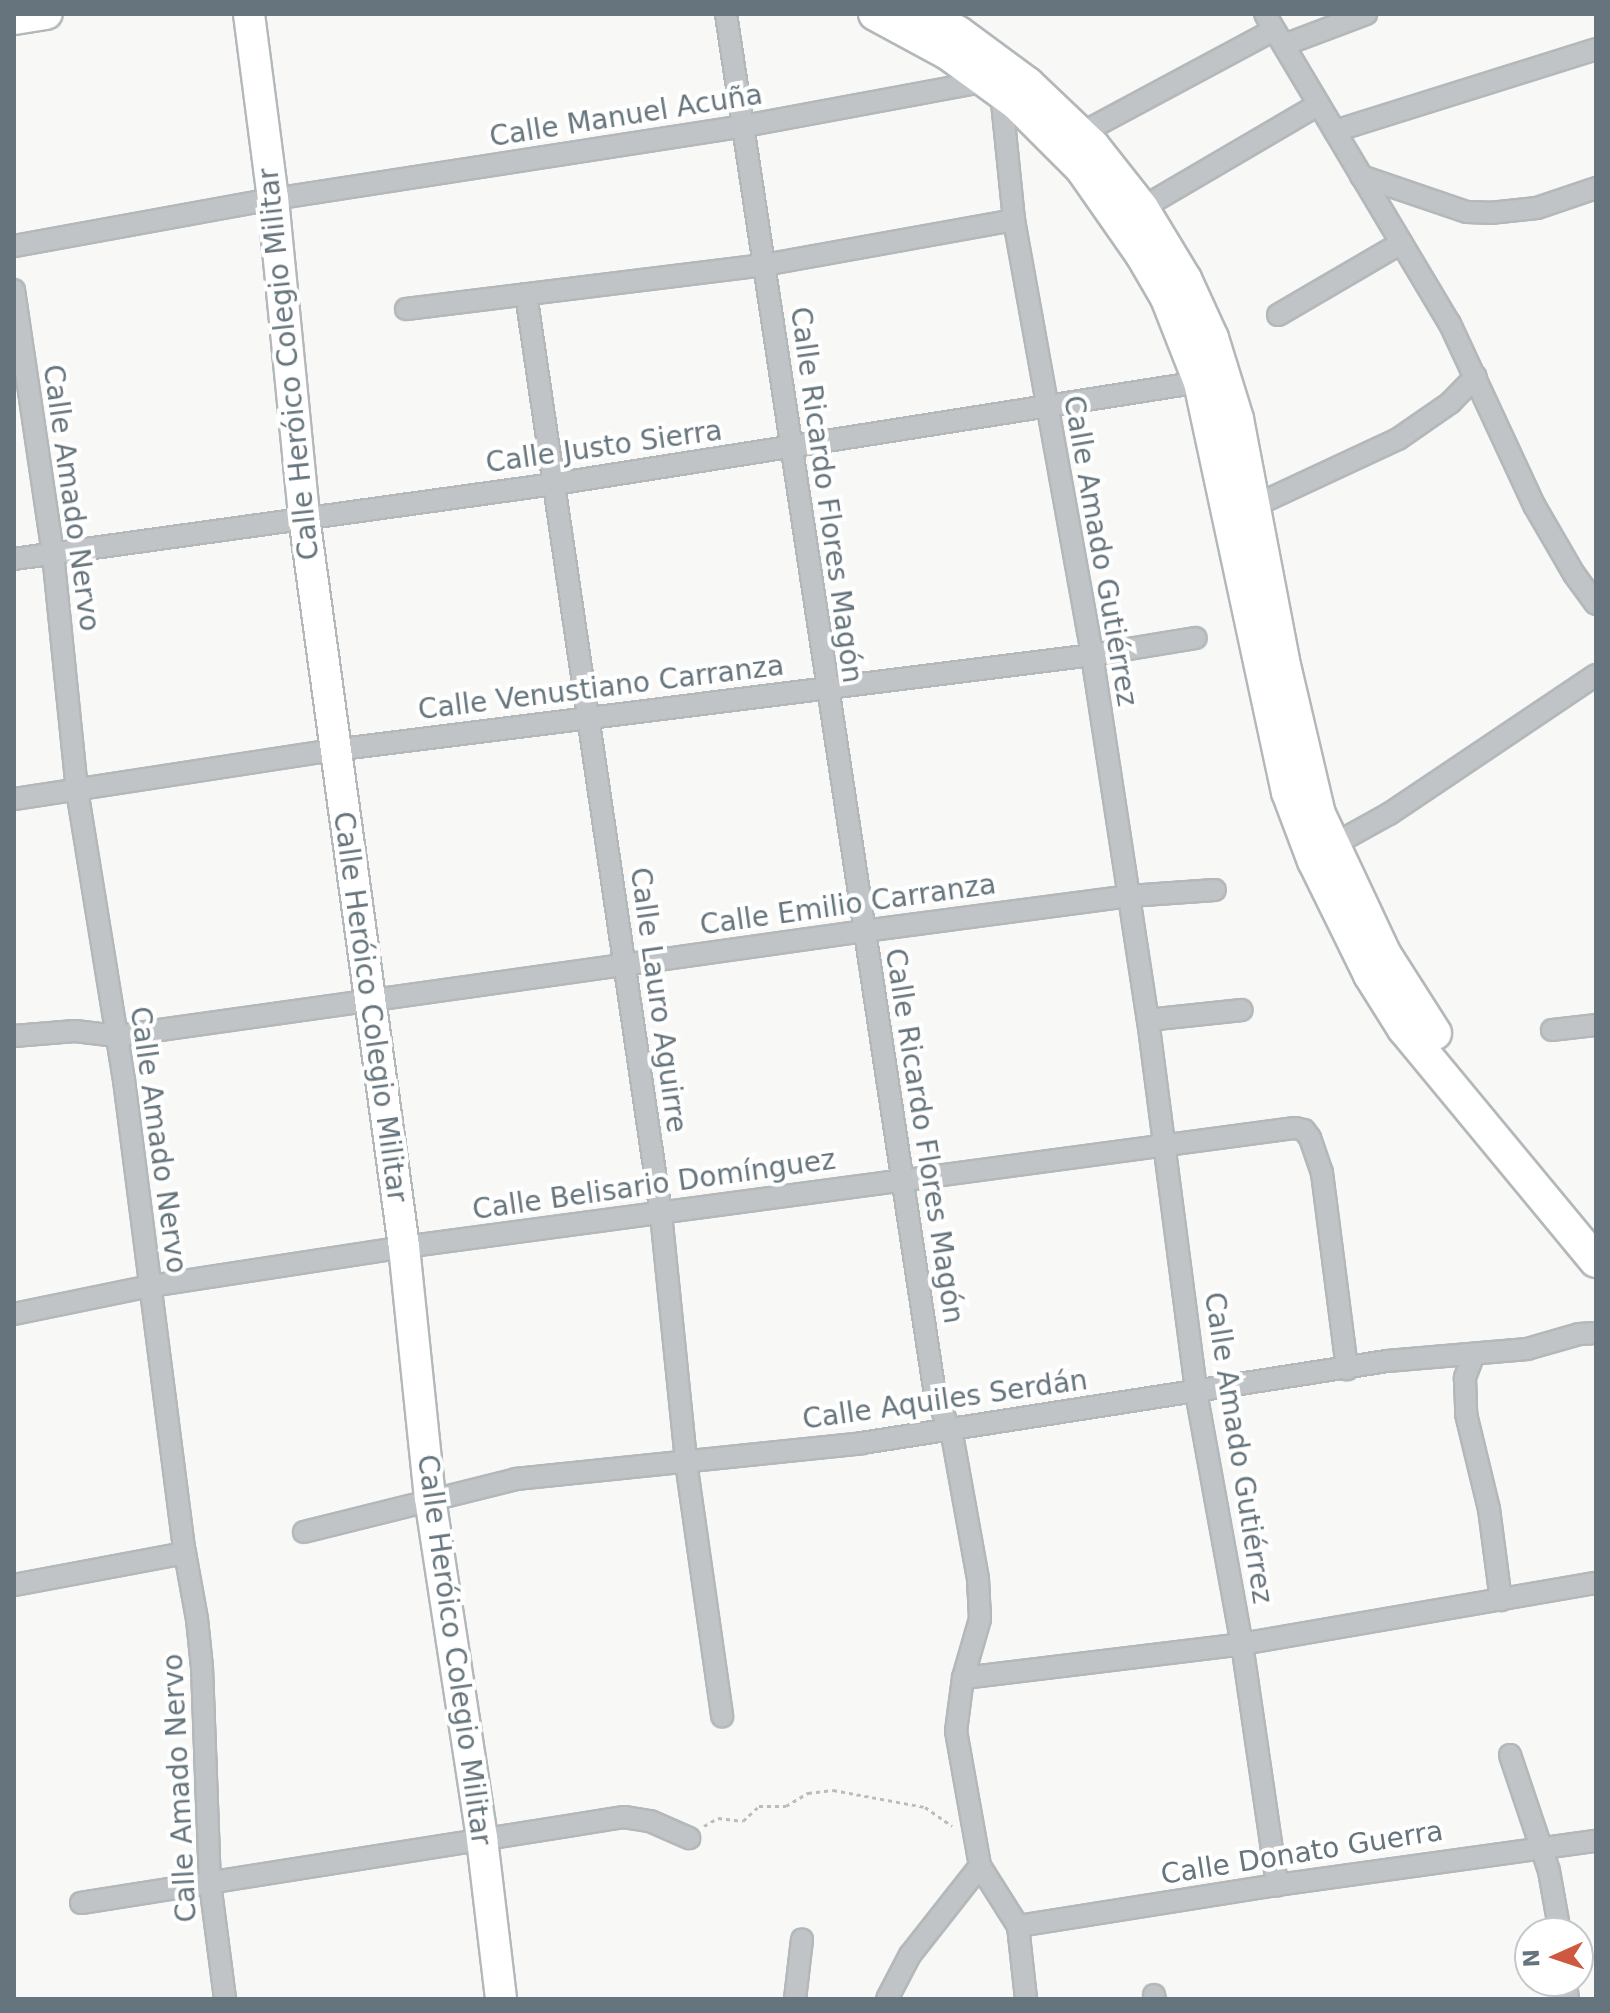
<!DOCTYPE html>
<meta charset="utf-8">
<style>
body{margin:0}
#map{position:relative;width:1610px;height:2013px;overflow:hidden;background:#f8f8f6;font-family:"DejaVu Sans",sans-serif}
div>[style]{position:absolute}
.path>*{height:3px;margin-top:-1.5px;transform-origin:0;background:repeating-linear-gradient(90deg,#babdbf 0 4px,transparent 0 8px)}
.roads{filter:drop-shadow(2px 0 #b3b8bb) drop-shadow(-2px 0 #b3b8bb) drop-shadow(0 2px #b3b8bb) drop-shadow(0 -2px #b3b8bb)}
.minor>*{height:20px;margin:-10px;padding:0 10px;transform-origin:10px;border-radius:10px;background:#c0c4c7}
.secondary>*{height:30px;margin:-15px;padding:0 15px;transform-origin:15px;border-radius:15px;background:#fff}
.primary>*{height:32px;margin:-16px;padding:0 16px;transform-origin:16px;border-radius:16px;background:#fff}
span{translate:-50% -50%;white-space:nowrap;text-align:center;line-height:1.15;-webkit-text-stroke:8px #fff;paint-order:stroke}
.street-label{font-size:28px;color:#66757d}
.frame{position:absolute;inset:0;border:16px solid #66757d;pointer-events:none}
.north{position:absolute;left:1514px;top:1917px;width:80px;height:80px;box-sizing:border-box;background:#fff;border:2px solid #c2c8cb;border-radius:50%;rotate:267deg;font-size:22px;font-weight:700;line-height:32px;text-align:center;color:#66757d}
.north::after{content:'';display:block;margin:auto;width:28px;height:36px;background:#ce5840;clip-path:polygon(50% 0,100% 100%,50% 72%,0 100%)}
</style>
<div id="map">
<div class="path">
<i style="left:704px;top:1826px;width:16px;rotate:-30deg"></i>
<i style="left:718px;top:1818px;width:25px;rotate:7deg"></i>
<i style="left:743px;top:1821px;width:22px;rotate:-43deg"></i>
<i style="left:759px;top:1806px;width:27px"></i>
<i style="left:786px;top:1806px;width:26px;rotate:-31deg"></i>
<i style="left:808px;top:1793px;width:25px;rotate:-7deg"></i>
<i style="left:833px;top:1790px;width:94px;rotate:10.5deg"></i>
<i style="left:925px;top:1807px;width:33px;rotate:35deg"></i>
</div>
<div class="roads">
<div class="minor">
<i style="left:726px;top:14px;width:1390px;rotate:81.39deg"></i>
<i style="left:934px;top:1388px;width:55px;rotate:69.9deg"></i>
<i style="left:953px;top:1440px;width:141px;rotate:79.8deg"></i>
<i style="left:978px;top:1579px;width:40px;rotate:87.1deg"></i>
<i style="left:980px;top:1619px;width:61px;rotate:106.1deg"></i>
<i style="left:963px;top:1678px;width:53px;rotate:97.5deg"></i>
<i style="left:956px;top:1731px;width:137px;rotate:79.9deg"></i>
<i style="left:980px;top:1866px;width:71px;rotate:57.7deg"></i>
<i style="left:1018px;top:1926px;width:73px;rotate:83.7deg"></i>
<i style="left:1265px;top:14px;width:361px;rotate:59.2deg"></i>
<i style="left:1450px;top:324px;width:200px;rotate:65.1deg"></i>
<i style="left:1534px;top:505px;width:80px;rotate:59.9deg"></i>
<i style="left:1574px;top:574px;width:37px;rotate:54deg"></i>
<i style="left:1284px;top:45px;width:88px;rotate:-20.7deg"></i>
<i style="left:1001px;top:92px;width:129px;rotate:84.2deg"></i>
<i style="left:1014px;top:220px;width:442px;rotate:79.8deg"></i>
<i style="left:1092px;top:655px;width:369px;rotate:81.3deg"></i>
<i style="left:1148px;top:1020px;width:375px;rotate:82.6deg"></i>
<i style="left:1196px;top:1392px;width:256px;rotate:79.7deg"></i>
<i style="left:1242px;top:1644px;width:244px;rotate:81.7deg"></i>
<i style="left:1335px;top:131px;width:274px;rotate:-17.4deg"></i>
<i style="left:1080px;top:134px;width:220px;rotate:-28.2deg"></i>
<i style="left:1361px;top:176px;width:112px;rotate:18.8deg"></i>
<i style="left:1467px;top:212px;width:23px;rotate:2deg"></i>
<i style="left:1490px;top:213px;width:47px;rotate:-6.1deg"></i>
<i style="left:1537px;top:208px;width:62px;rotate:-18.7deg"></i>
<i style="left:1142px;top:208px;width:205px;rotate:-30.4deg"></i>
<i style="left:14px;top:246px;width:263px;rotate:-10.3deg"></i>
<i style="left:273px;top:199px;width:477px;rotate:-8.8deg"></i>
<i style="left:744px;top:126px;width:247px;rotate:-10.5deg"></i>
<i style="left:14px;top:290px;width:267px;rotate:81.6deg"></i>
<i style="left:53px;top:554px;width:237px;rotate:84.2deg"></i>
<i style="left:77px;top:790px;width:294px;rotate:80.8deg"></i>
<i style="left:124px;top:1080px;width:477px;rotate:82.7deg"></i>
<i style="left:185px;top:1553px;width:67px;rotate:79.7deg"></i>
<i style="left:197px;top:1619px;width:48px;rotate:84.1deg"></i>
<i style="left:202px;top:1667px;width:216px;rotate:87.9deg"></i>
<i style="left:210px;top:1883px;width:117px;rotate:82.6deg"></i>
<i style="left:526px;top:294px;width:930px;rotate:81.65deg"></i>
<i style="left:661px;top:1214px;width:249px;rotate:84.2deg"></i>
<i style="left:686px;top:1462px;width:257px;rotate:81.9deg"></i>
<i style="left:406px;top:309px;width:361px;rotate:-7deg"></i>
<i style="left:764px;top:265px;width:254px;rotate:-10.2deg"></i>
<i style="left:1278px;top:315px;width:143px;rotate:-30.3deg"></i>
<i style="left:1252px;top:507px;width:161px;rotate:-25deg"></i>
<i style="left:1398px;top:439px;width:63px;rotate:-34.7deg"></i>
<i style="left:1450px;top:403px;width:37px;rotate:-46deg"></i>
<i style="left:14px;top:559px;width:545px;rotate:-7.91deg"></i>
<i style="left:554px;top:484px;width:654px;rotate:-8.97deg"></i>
<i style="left:14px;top:799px;width:324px;rotate:-8.7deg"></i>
<i style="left:334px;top:750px;width:764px;rotate:-7.14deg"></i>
<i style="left:1092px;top:655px;width:105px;rotate:-9.3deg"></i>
<i style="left:1322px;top:846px;width:21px;rotate:-17deg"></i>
<i style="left:1342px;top:840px;width:54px;rotate:-29deg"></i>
<i style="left:1389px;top:814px;width:249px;rotate:-33.9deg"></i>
<i style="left:1148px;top:1020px;width:94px;rotate:-6.1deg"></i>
<i style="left:1552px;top:1030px;width:44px;rotate:-6.5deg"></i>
<i style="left:14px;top:1036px;width:61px;rotate:-4.7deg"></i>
<i style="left:75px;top:1031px;width:42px;rotate:6.8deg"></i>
<i style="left:117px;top:1036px;width:754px;rotate:-8deg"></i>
<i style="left:864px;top:931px;width:267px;rotate:-7.5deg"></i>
<i style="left:1129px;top:896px;width:86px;rotate:-4deg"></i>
<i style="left:14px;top:1314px;width:139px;rotate:-11.6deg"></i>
<i style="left:150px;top:1286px;width:257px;rotate:-8.7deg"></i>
<i style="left:404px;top:1247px;width:899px;rotate:-7.61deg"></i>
<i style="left:1295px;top:1128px;width:9px;rotate:13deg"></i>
<i style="left:1304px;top:1130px;width:10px;rotate:53deg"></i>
<i style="left:1310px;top:1138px;width:37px;rotate:71deg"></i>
<i style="left:1322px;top:1173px;width:198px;rotate:82.7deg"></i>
<i style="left:1474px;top:1354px;width:26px;rotate:111deg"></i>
<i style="left:1465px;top:1378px;width:36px;rotate:88deg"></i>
<i style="left:1466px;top:1414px;width:98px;rotate:76.4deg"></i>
<i style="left:1489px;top:1509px;width:92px;rotate:82.5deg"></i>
<i style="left:304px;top:1532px;width:219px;rotate:-14deg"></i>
<i style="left:516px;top:1479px;width:348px;rotate:-5.9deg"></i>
<i style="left:862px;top:1443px;width:531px;rotate:-8.88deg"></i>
<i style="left:1387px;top:1361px;width:141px;rotate:-4.9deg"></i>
<i style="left:1527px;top:1349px;width:54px;rotate:-16.1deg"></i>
<i style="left:1579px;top:1334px;width:17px;rotate:-3deg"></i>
<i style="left:14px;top:1585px;width:174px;rotate:-10.6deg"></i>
<i style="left:963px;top:1678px;width:281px;rotate:-6.9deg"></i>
<i style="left:1242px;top:1644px;width:359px;rotate:-9.8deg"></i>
<i style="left:1510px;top:1755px;width:122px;rotate:71.4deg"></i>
<i style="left:1549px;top:1871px;width:63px;rotate:79.9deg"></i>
<i style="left:81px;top:1903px;width:550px;rotate:-9deg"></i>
<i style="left:624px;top:1817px;width:26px;rotate:9deg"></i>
<i style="left:650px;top:1821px;width:43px;rotate:23.6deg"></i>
<i style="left:1018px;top:1926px;width:262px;rotate:-9deg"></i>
<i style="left:1277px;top:1885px;width:322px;rotate:-7.9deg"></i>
<i style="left:1566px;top:1981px;width:18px;rotate:84deg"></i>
<i style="left:1154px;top:1995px;width:4px;rotate:76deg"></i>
<i style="left:795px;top:1999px;width:60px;rotate:-83.3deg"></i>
<i style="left:887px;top:1999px;width:50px;rotate:-62.4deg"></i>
<i style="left:910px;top:1955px;width:113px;rotate:-51.8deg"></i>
</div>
<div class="secondary">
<i style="left:249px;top:14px;width:187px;rotate:82.6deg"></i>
<i style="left:273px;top:199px;width:320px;rotate:84.4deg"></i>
<i style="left:304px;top:517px;width:737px;rotate:82.2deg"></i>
<i style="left:404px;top:1247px;width:252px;rotate:84.1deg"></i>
<i style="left:430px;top:1498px;width:345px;rotate:81.3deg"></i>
<i style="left:482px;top:1839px;width:161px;rotate:83.2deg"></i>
<i style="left:14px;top:19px;width:33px;rotate:-9deg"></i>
</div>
<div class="primary">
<i style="left:875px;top:14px;width:84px;rotate:28.4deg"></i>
<i style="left:949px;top:54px;width:84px;rotate:36.3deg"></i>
<i style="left:1017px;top:104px;width:92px;rotate:45deg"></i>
<i style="left:1082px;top:169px;width:105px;rotate:55.1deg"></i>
<i style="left:1142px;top:255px;width:50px;rotate:59.8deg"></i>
<i style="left:1167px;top:298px;width:90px;rotate:68.6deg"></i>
<i style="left:1200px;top:382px;width:419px;rotate:77.9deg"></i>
<i style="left:1288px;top:792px;width:74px;rotate:69.4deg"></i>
<i style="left:1314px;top:861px;width:127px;rotate:63.8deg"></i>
<i style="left:1370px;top:975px;width:64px;rotate:57.8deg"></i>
<i style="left:1404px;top:1029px;width:301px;rotate:50.4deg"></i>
<i style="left:927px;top:14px;width:37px;rotate:31deg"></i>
<i style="left:959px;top:33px;width:86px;rotate:36.5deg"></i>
<i style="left:1028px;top:84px;width:90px;rotate:43.6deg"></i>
<i style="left:1093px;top:146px;width:79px;rotate:51.7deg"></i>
<i style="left:1142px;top:208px;width:83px;rotate:58.8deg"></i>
<i style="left:1185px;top:279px;width:65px;rotate:65.4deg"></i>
<i style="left:1212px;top:338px;width:85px;rotate:72.8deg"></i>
<i style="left:1237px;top:419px;width:246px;rotate:79.2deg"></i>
<i style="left:1283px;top:661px;width:157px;rotate:76.8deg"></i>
<i style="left:1319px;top:814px;width:153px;rotate:64.9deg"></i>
<i style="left:1384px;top:953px;width:95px;rotate:57.5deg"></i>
</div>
</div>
<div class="street-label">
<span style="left:626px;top:116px;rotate:-9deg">Calle Manuel Acuña</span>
<span style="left:289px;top:364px;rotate:-96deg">Calle Heróico Colegio Militar</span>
<span style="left:604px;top:447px;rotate:-8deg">Calle Justo Sierra</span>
<span style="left:826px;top:495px;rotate:82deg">Calle Ricardo Flores Magón</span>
<span style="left:71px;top:498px;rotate:82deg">Calle Amado Nervo</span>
<span style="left:1100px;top:551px;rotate:80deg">Calle Amado Gutiérrez</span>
<span style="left:601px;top:688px;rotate:-7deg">Calle Venustiano Carranza</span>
<span style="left:848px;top:905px;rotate:-8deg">Calle Emilio Carranza</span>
<span style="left:658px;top:1000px;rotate:82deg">Calle Lauro Aguirre</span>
<span style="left:370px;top:1007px;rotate:82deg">Calle Heróico Colegio Militar</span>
<span style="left:924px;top:1136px;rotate:81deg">Calle Ricardo Flores Magón</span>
<span style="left:158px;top:1140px;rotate:82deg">Calle Amado Nervo</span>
<span style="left:654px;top:1185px;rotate:-8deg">Calle Belisario Domínguez</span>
<span style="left:945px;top:1400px;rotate:-8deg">Calle Aquiles Serdán</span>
<span style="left:1238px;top:1448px;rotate:81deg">Calle Amado Gutiérrez</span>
<span style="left:454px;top:1650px;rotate:82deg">Calle Heróico Colegio Militar</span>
<span style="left:180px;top:1788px;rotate:-93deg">Calle Amado Nervo</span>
<span style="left:1302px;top:1853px;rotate:-9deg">Calle Donato Guerra</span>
</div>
<div class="frame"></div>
<div class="north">N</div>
</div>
